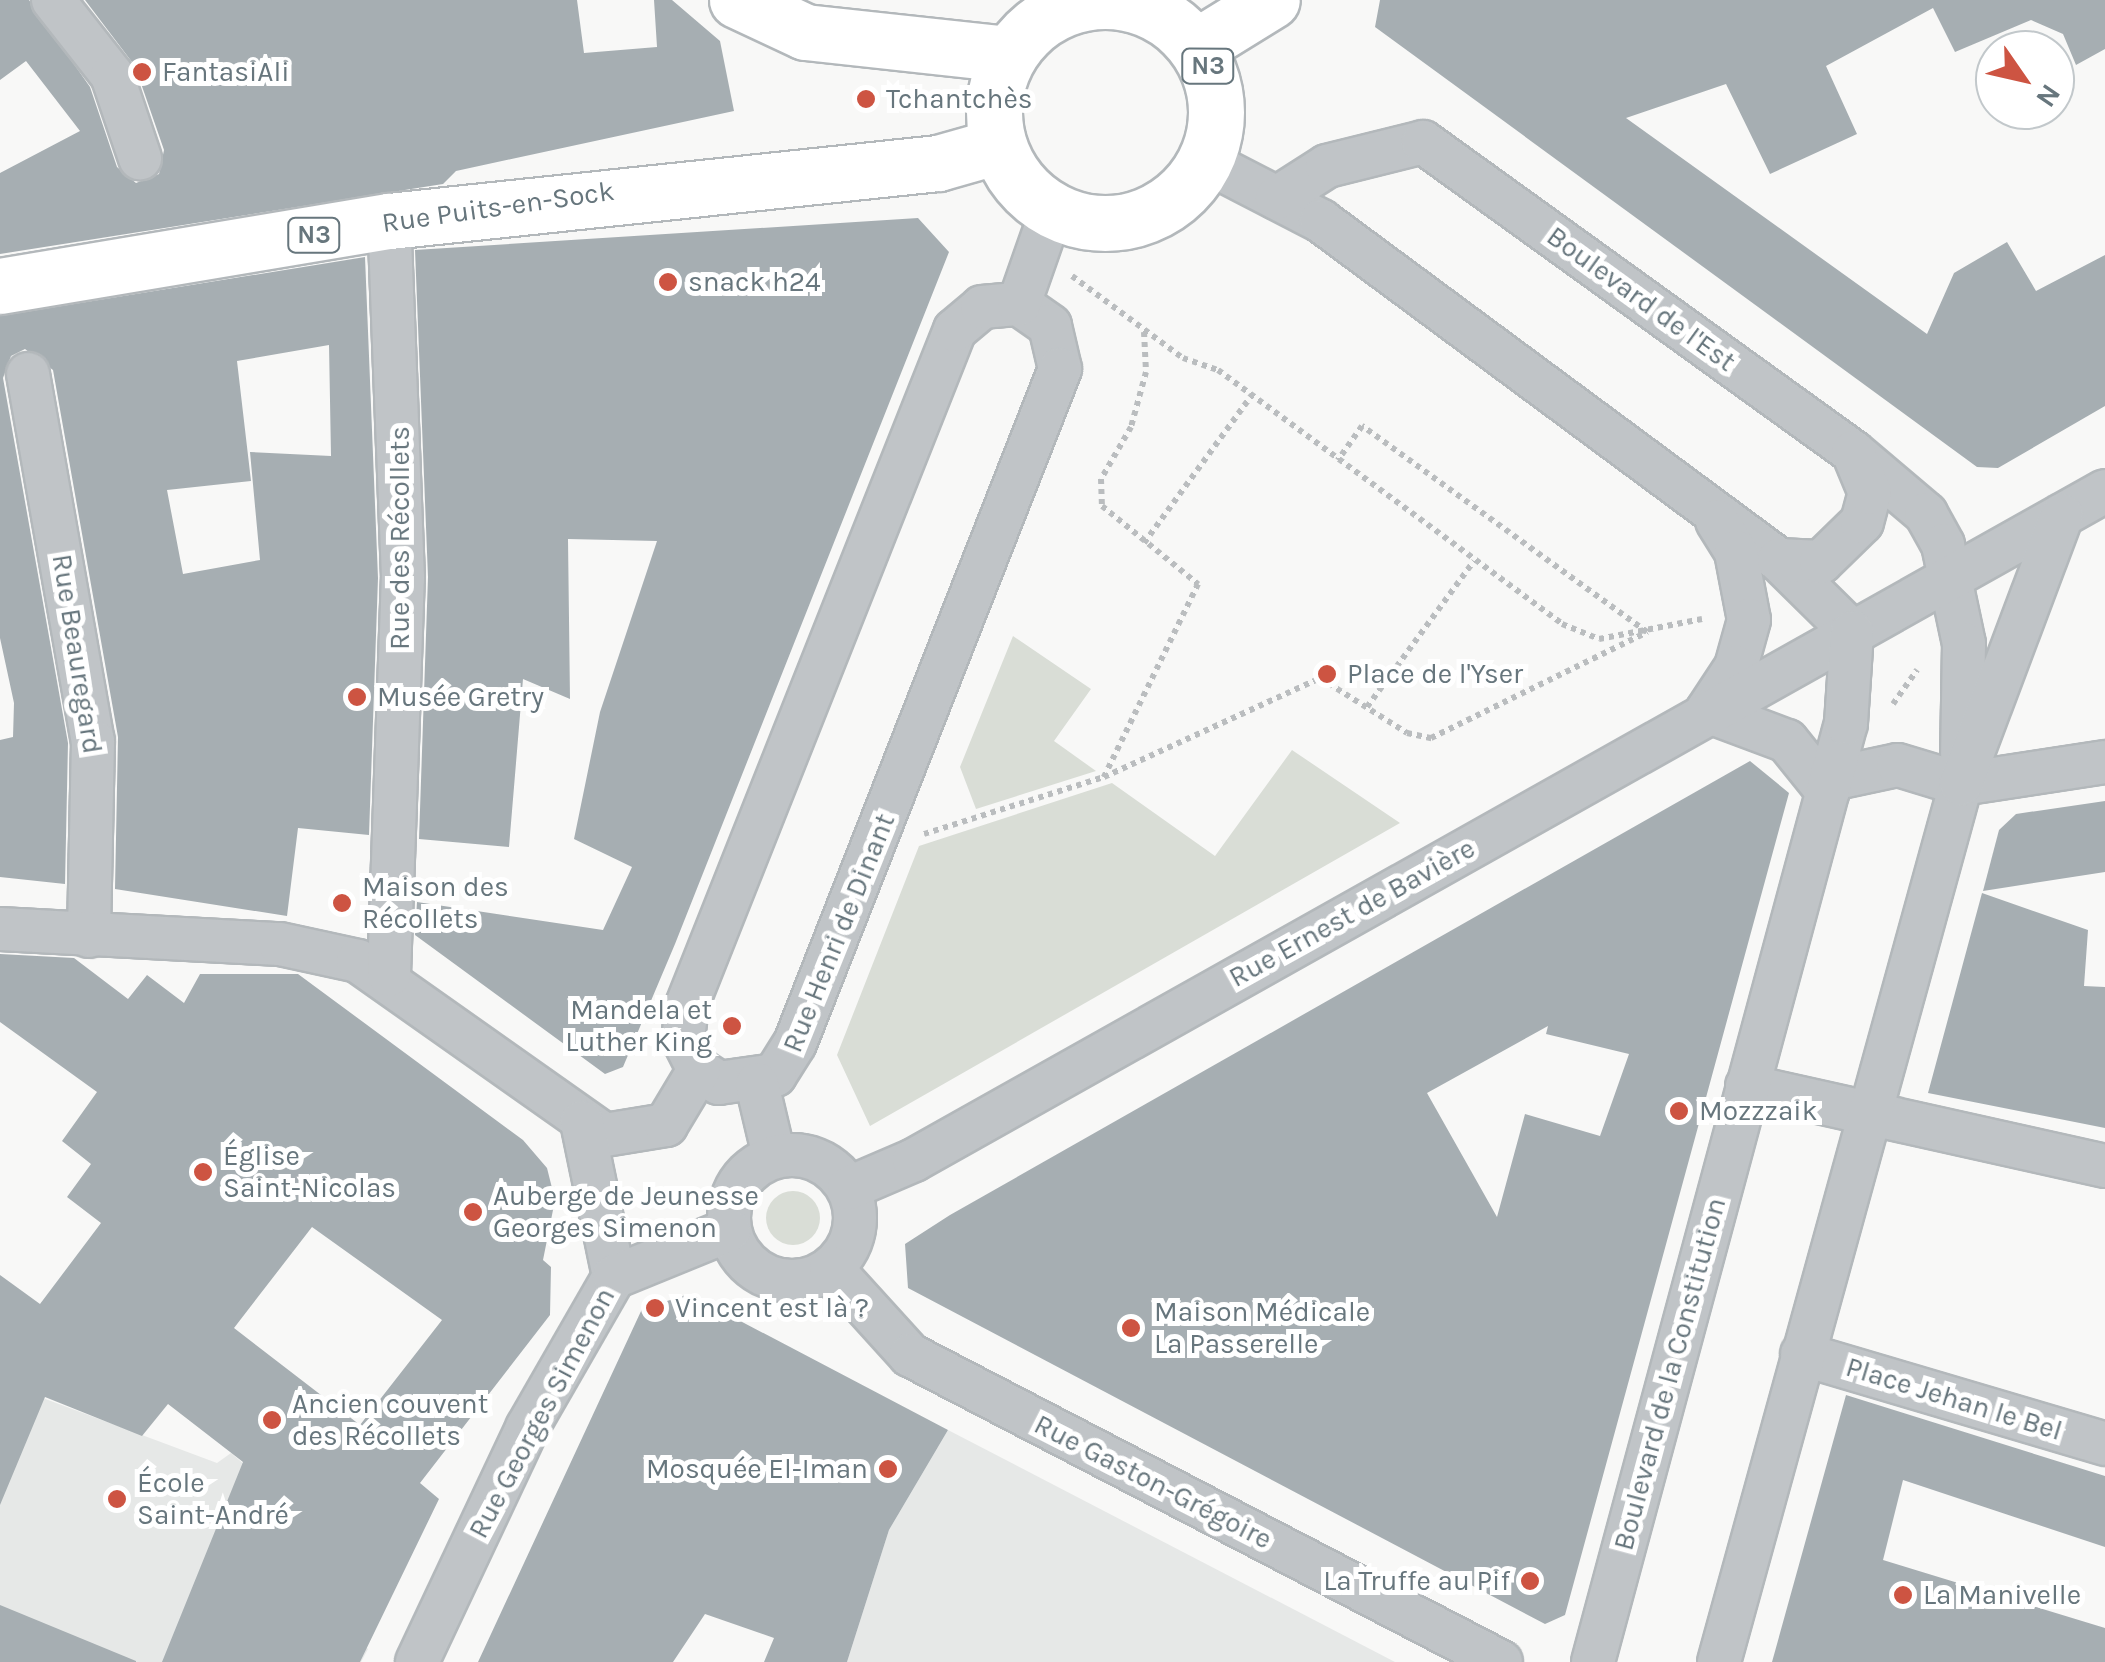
<!DOCTYPE html>
<meta charset="utf-8">
<style>
body{margin:0}
#map{position:relative;width:2105px;height:1662px;overflow:hidden;background:#f8f8f7;font-family:Karla,sans-serif}
div>[style]{position:absolute}
.built>*{inset:0;background:#e6e8e7}
.green>*{inset:0;background:#d9ddd6}
.round{border-radius:50%}
.building>*{inset:0;background:#a6aeb2}
.path>*{height:6px;margin-top:-3px;transform-origin:0;background:repeating-linear-gradient(90deg,#babdbf 0 5px,transparent 0 10px)}
.roads{filter:drop-shadow(2px 0 #b3b8bb) drop-shadow(-2px 0 #b3b8bb) drop-shadow(0 2px #b3b8bb) drop-shadow(0 -2px #b3b8bb)}
.street>*{height:42px;margin:-21px;padding:0 21px;transform-origin:21px;border-radius:21px;background:#c0c4c7}
.street>.ring{margin:-21px;padding:0;box-sizing:content-box;background:none;border:42px solid #c0c4c7;border-radius:50%}
.secondary>*{height:55px;margin:-27.5px;padding:0 27.5px;transform-origin:27.5px;border-radius:27.5px;background:#fff}
.primary>*{height:55px;margin:-27.5px;padding:0 27.5px;transform-origin:27.5px;border-radius:27.5px;background:#fff}
.primary>.ring{margin:-27.5px;padding:0;box-sizing:content-box;background:none;border:55px solid #fff;border-radius:50%}
.dots>*{width:28px;height:28px;translate:-50% -50%;box-sizing:border-box;border:5px solid #fff;border-radius:50%}
span{translate:-50% -50%;white-space:nowrap;text-align:center;line-height:1.15;-webkit-text-stroke:10px #fff;paint-order:stroke}
.shield-label span{padding:2px 8px;background:#fff;border:2px solid;border-radius:8px;-webkit-text-stroke-width:0}
.shield-label{font-size:25px;color:#67767d;font-weight:700}
.poi-label{font-size:28px;color:#67767d}
.left{translate:0 -50%;text-align:left}
.right{translate:-100% -50%;text-align:right}
.street-label{font-size:28px;color:#67767d}
.north{position:absolute;left:1975px;top:30px;width:100px;height:100px;box-sizing:border-box;background:#fff;border:2px solid #c2c8cb;border-radius:50%;rotate:124deg;font-size:28px;font-weight:700;line-height:40px;text-align:center;color:#67767d}
.north::after{content:'';display:block;margin:auto;width:35px;height:45px;background:#cd5442;clip-path:polygon(50% 0,100% 100%,50% 72%,0 100%)}
</style>
<div id="map">
<div class="built">
<i style="clip-path:polygon(0 1382px,217px 1463px,231px 1453px,251px 1470px,217px 1528px,368px 1649px,361px 1662px,0 1662px)"></i>
<i style="clip-path:polygon(948px 1430px,1395px 1662px,847px 1662px,889px 1530px)"></i>
</div>
<div class="green">
<i style="clip-path:polygon(1013px 636px,1091px 689px,1054px 741px,1096px 771px,976px 809px,960px 767px)"></i>
<i style="clip-path:polygon(1292px 750px,1400px 823px,870px 1126px,837px 1055px,919px 846px,1112px 783px,1215px 856px)"></i>
<i class="round" style="left:766px;top:1191px;width:54px;height:54px"></i>
</div>
<div class="building">
<i style="clip-path:polygon(0 0,29px 0,90px 87px,117px 167px,136px 183px,159px 174px,164px 150px,135px 66px,85px 0,577px 0,584px 53px,657px 47px,654px 0,672px 0,720px 41px,734px 111px,456px 171px,443px 184px,0 254px,0 173px,80px 131px,26px 61px,0 80px)"></i>
<i style="clip-path:polygon(1380px 0,2105px 0,2105px 49px,2076px 65px,2063px 34px,2031px 20px,1955px 52px,1933px 8px,1826px 66px,1857px 134px,1770px 174px,1726px 84px,1626px 118px,1927px 334px,1954px 273px,2007px 242px,2036px 291px,2105px 255px,2105px 406px,1998px 468px,1977px 467px,1375px 27px)"></i>
<i style="clip-path:polygon(918px 218px,949px 252px,675px 944px,623px 1067px,605px 1074px,415px 935px,417px 902px,603px 930px,632px 867px,574px 839px,600px 712px,657px 541px,568px 539px,570px 699px,523px 679px,509px 847px,419px 839px,428px 577px,415px 250px)"></i>
<i style="clip-path:polygon(evenodd,365px 257px,378px 578px,369px 835px,298px 828px,287px 916px,115px 889px,118px 737px,53px 370px,25px 349px,11px 356px,3px 378px,68px 743px,65px 884px,0 877px,0 740px,13px 737px,14px 703px,0 638px,0 316px,365px 257px,329px 345px,331px 456px,250px 452px,260px 560px,183px 574px,167px 490px,251px 481px,237px 361px,329px 345px)"></i>
<i style="clip-path:polygon(evenodd,1750px 761px,1789px 793px,1565px 1615px,1545px 1624px,908px 1288px,905px 1244px,950px 1215px,1750px 761px,1548px 1026px,1546px 1034px,1629px 1054px,1600px 1136px,1525px 1114px,1497px 1217px,1427px 1093px,1548px 1026px)"></i>
<i style="clip-path:polygon(2105px 801px,2105px 872px,1983px 891px,1999px 830px,2016px 814px)"></i>
<i style="clip-path:polygon(1982px 893px,2088px 930px,2084px 986px,2105px 987px,2105px 1128px,1928px 1093px)"></i>
<i style="clip-path:polygon(evenodd,0 954px,74px 958px,128px 999px,147px 975px,184px 1003px,200px 974px,298px 974px,523px 1140px,547px 1168px,555px 1200px,543px 1260px,551px 1267px,550px 1315px,420px 1483px,439px 1499px,360px 1662px,162px 1662px,243px 1462px,168px 1404px,142px 1436px,45px 1397px,0 1505px,0 1275px,40px 1304px,101px 1223px,67px 1197px,91px 1164px,62px 1141px,97px 1092px,0 1022px,0 954px,312px 1227px,442px 1320px,360px 1425px,234px 1328px,312px 1227px)"></i>
<i style="clip-path:polygon(689px 1294px,948px 1430px,889px 1530px,847px 1662px,764px 1662px,774px 1638px,705px 1614px,673px 1662px,478px 1662px,642px 1309px)"></i>
<i style="clip-path:polygon(1846px 1395px,2105px 1476px,2105px 1547px,1903px 1480px,1883px 1560px,2105px 1628px,2105px 1662px,1772px 1662px)"></i>
<i style="clip-path:polygon(0 1605px,136px 1661px,136px 1662px,0 1662px)"></i>
</div>
<div class="path">
<i style="left:1072px;top:276px;width:138px;rotate:36.5deg"></i>
<i style="left:1183px;top:358px;width:37px;rotate:19deg"></i>
<i style="left:1218px;top:370px;width:428px;rotate:36.4deg"></i>
<i style="left:1562px;top:624px;width:40px;rotate:22deg"></i>
<i style="left:1599px;top:639px;width:105px;rotate:-11deg"></i>
<i style="left:1144px;top:332px;width:40px;rotate:87.1deg"></i>
<i style="left:1146px;top:372px;width:57px;rotate:105.3deg"></i>
<i style="left:1131px;top:427px;width:60px;rotate:120deg"></i>
<i style="left:1101px;top:479px;width:27px;rotate:88deg"></i>
<i style="left:1102px;top:506px;width:124px;rotate:39.1deg"></i>
<i style="left:1198px;top:584px;width:215px;rotate:116deg"></i>
<i style="left:1104px;top:777px;width:238px;rotate:-24.6deg"></i>
<i style="left:1320px;top:678px;width:103px;rotate:32.3deg"></i>
<i style="left:1407px;top:733px;width:25px;rotate:12deg"></i>
<i style="left:1431px;top:738px;width:241px;rotate:-26.1deg"></i>
<i style="left:1647px;top:632px;width:352px;rotate:-144.1deg"></i>
<i style="left:1362px;top:426px;width:42px;rotate:125.2deg"></i>
<i style="left:1144px;top:543px;width:183px;rotate:-53.9deg"></i>
<i style="left:1893px;top:704px;width:42px;rotate:-54.8deg"></i>
<i style="left:1367px;top:707px;width:181px;rotate:-53.8deg"></i>
<i style="left:924px;top:834px;width:189px;rotate:-17.6deg"></i>
</div>
<div class="roads">
<div class="street">
<i style="left:53px;top:0;width:95px;rotate:51.8deg"></i>
<i style="left:112px;top:75px;width:88px;rotate:71.4deg"></i>
<i style="left:1136px;top:5px;width:5px;rotate:-68deg"></i>
<i style="left:1205px;top:161px;width:131px;rotate:27.3deg"></i>
<i style="left:1321px;top:221px;width:570px;rotate:36.51deg"></i>
<i style="left:1779px;top:560px;width:103px;rotate:44.6deg"></i>
<i style="left:1277px;top:198px;width:59px;rotate:-32.6deg"></i>
<i style="left:1327px;top:166px;width:99px;rotate:-14deg"></i>
<i style="left:1423px;top:142px;width:530px;rotate:35.79deg"></i>
<i style="left:1853px;top:452px;width:96px;rotate:40.3deg"></i>
<i style="left:1926px;top:514px;width:35px;rotate:61deg"></i>
<i style="left:1943px;top:545px;width:101px;rotate:78deg"></i>
<i style="left:1964px;top:644px;width:110px;rotate:91deg"></i>
<i style="left:1019px;top:304px;width:38px;rotate:35deg"></i>
<i style="left:1050px;top:326px;width:44px;rotate:76.9deg"></i>
<i style="left:1060px;top:369px;width:724px;rotate:111.46deg"></i>
<i style="left:795px;top:1043px;width:38px;rotate:122deg"></i>
<i style="left:775px;top:1075px;width:57px;rotate:171.9deg"></i>
<i style="left:719px;top:1083px;width:24px;rotate:-147deg"></i>
<i style="left:699px;top:1070px;width:35px;rotate:-117deg"></i>
<i style="left:683px;top:1039px;width:34px;rotate:-83deg"></i>
<i style="left:687px;top:1005px;width:726px;rotate:-68.35deg"></i>
<i style="left:955px;top:330px;width:35px;rotate:-40deg"></i>
<i style="left:982px;top:307px;width:37px;rotate:-5deg"></i>
<i style="left:1019px;top:304px;width:100px;rotate:-70.7deg"></i>
<i style="left:28px;top:374px;width:373px;rotate:80deg"></i>
<i style="left:93px;top:741px;width:195px;rotate:91.2deg"></i>
<i style="left:1717px;top:521px;width:36px;rotate:58deg"></i>
<i style="left:1736px;top:552px;width:69px;rotate:79.2deg"></i>
<i style="left:1749px;top:620px;width:49px;rotate:105.5deg"></i>
<i style="left:1736px;top:667px;width:53px;rotate:123.4deg"></i>
<i style="left:1707px;top:711px;width:85px;rotate:20.6deg"></i>
<i style="left:1787px;top:741px;width:65px;rotate:51.2deg"></i>
<i style="left:1779px;top:560px;width:42px;rotate:2.7deg"></i>
<i style="left:1821px;top:562px;width:57px;rotate:-44.3deg"></i>
<i style="left:1862px;top:522px;width:30px;rotate:-75deg"></i>
<i style="left:1870px;top:493px;width:44px;rotate:-112.5deg"></i>
<i style="left:1832px;top:779px;width:67px;rotate:-12deg"></i>
<i style="left:1898px;top:765px;width:66px;rotate:16.8deg"></i>
<i style="left:1961px;top:784px;width:146px;rotate:-8.7deg"></i>
<i style="left:0;top:929px;width:280px;rotate:3.1deg"></i>
<i style="left:280px;top:944px;width:80px;rotate:12.3deg"></i>
<i style="left:358px;top:961px;width:302px;rotate:35.2deg"></i>
<i style="left:605px;top:1135px;width:62px;rotate:-9.3deg"></i>
<i style="left:666px;top:1125px;width:64px;rotate:-59deg"></i>
<i style="left:389px;top:975px;width:397px;rotate:-88deg"></i>
<i style="left:403px;top:578px;width:357px;rotate:-92.2deg"></i>
<i style="left:757px;top:1084px;width:74px;rotate:76.7deg"></i>
<i style="left:1747px;top:1086px;width:367px;rotate:12.6deg"></i>
<i style="left:582px;top:1122px;width:158px;rotate:78.3deg"></i>
<i class="ring" style="left:729px;top:1155px;width:84px;height:84px"></i>
<i style="left:849px;top:1188px;width:71px;rotate:-23.3deg"></i>
<i style="left:914px;top:1160px;width:1366px;rotate:-29.32deg"></i>
<i style="left:831px;top:1268px;width:118px;rotate:47.8deg"></i>
<i style="left:910px;top:1355px;width:666px;rotate:27.45deg"></i>
<i style="left:1802px;top:1354px;width:316px;rotate:16.5deg"></i>
<i style="left:417px;top:1662px;width:259px;rotate:-64.8deg"></i>
<i style="left:527px;top:1428px;width:174px;rotate:-60.1deg"></i>
<i style="left:614px;top:1277px;width:124px;rotate:-22.2deg"></i>
<i style="left:1593px;top:1662px;width:972px;rotate:-74.92deg"></i>
<i style="left:1846px;top:723px;width:91px;rotate:-86.2deg"></i>
<i style="left:1719px;top:1662px;width:911px;rotate:-74.59deg"></i>
<i style="left:1961px;top:784px;width:287px;rotate:-69.4deg"></i>
</div>
<div class="secondary">
<i style="left:737px;top:0;width:75px;rotate:25.2deg"></i>
<i style="left:805px;top:32px;width:205px;rotate:6.2deg"></i>
</div>
<div class="primary">
<i class="ring" style="left:994px;top:1px;width:167px;height:167px"></i>
<i style="left:1196px;top:47px;width:89px;rotate:-31.7deg"></i>
<i style="left:0;top:286px;width:394px;rotate:-9.5deg"></i>
<i style="left:389px;top:221px;width:552px;rotate:-6.03deg"></i>
<i style="left:938px;top:163px;width:62px;rotate:-15.8deg"></i>
</div>
</div>
<div class="dots">
<i style="left:142px;top:72px;background:#cd5442"></i>
<i style="left:866px;top:99px;background:#cd5442"></i>
<i style="left:668px;top:282px;background:#cd5442"></i>
<i style="left:1327px;top:674px;background:#cd5442"></i>
<i style="left:357px;top:697px;background:#cd5442"></i>
<i style="left:342px;top:903px;background:#cd5442"></i>
<i style="left:732px;top:1026px;background:#cd5442"></i>
<i style="left:1679px;top:1111px;background:#cd5442"></i>
<i style="left:203px;top:1172px;background:#cd5442"></i>
<i style="left:473px;top:1212px;background:#cd5442"></i>
<i style="left:655px;top:1308px;background:#cd5442"></i>
<i style="left:1131px;top:1328px;background:#cd5442"></i>
<i style="left:272px;top:1420px;background:#cd5442"></i>
<i style="left:888px;top:1469px;background:#cd5442"></i>
<i style="left:117px;top:1499px;background:#cd5442"></i>
<i style="left:1530px;top:1581px;background:#cd5442"></i>
<i style="left:1903px;top:1595px;background:#cd5442"></i>
</div>
<div class="shield-label">
<span style="left:1208px;top:66px">N3</span>
<span style="left:314px;top:235px">N3</span>
</div>
<div class="poi-label">
<span class="left" style="left:162px;top:72px">FantasiAli</span>
<span class="left" style="left:886px;top:99px">Tchantchès</span>
<span class="left" style="left:688px;top:282px">snack h24</span>
<span class="left" style="left:1347px;top:674px">Place de l'Yser</span>
<span class="left" style="left:377px;top:697px">Musée Gretry</span>
<span class="left" style="left:362px;top:903px">Maison des<br>Récollets</span>
<span class="right" style="left:712px;top:1026px">Mandela et<br>Luther King</span>
<span class="left" style="left:1699px;top:1111px">Mozzzaik</span>
<span class="left" style="left:223px;top:1172px">Église<br>Saint-Nicolas</span>
<span class="left" style="left:493px;top:1212px">Auberge de Jeunesse<br>Georges Simenon</span>
<span class="left" style="left:675px;top:1308px">Vincent est là ?</span>
<span class="left" style="left:1154px;top:1328px">Maison Médicale<br>La Passerelle</span>
<span class="left" style="left:292px;top:1420px">Ancien couvent<br>des Récollets</span>
<span class="right" style="left:868px;top:1469px">Mosquée El-Iman</span>
<span class="left" style="left:137px;top:1499px">École<br>Saint-André</span>
<span class="right" style="left:1510px;top:1581px">La Truffe au Pif</span>
<span class="left" style="left:1923px;top:1595px">La Manivelle</span>
</div>
<div class="street-label">
<span style="left:498px;top:207px;rotate:-8deg">Rue Puits-en-Sock</span>
<span style="left:1641px;top:299px;rotate:36deg">Boulevard de l'Est</span>
<span style="left:400px;top:538px;rotate:-90deg">Rue des Récollets</span>
<span style="left:77px;top:654px;rotate:81deg">Rue Beauregard</span>
<span style="left:1352px;top:913px;rotate:-29deg">Rue Ernest de Bavière</span>
<span style="left:839px;top:933px;rotate:-68deg">Rue Henri de Dinant</span>
<span style="left:1670px;top:1374px;rotate:-75deg">Boulevard de la Constitution</span>
<span style="left:1954px;top:1399px;rotate:17deg">Place Jehan le Bel</span>
<span style="left:542px;top:1413px;rotate:-62deg">Rue Georges Simenon</span>
<span style="left:1153px;top:1482px;rotate:27deg">Rue Gaston-Grégoire</span>
</div>
<div class="north">N</div>
</div>
